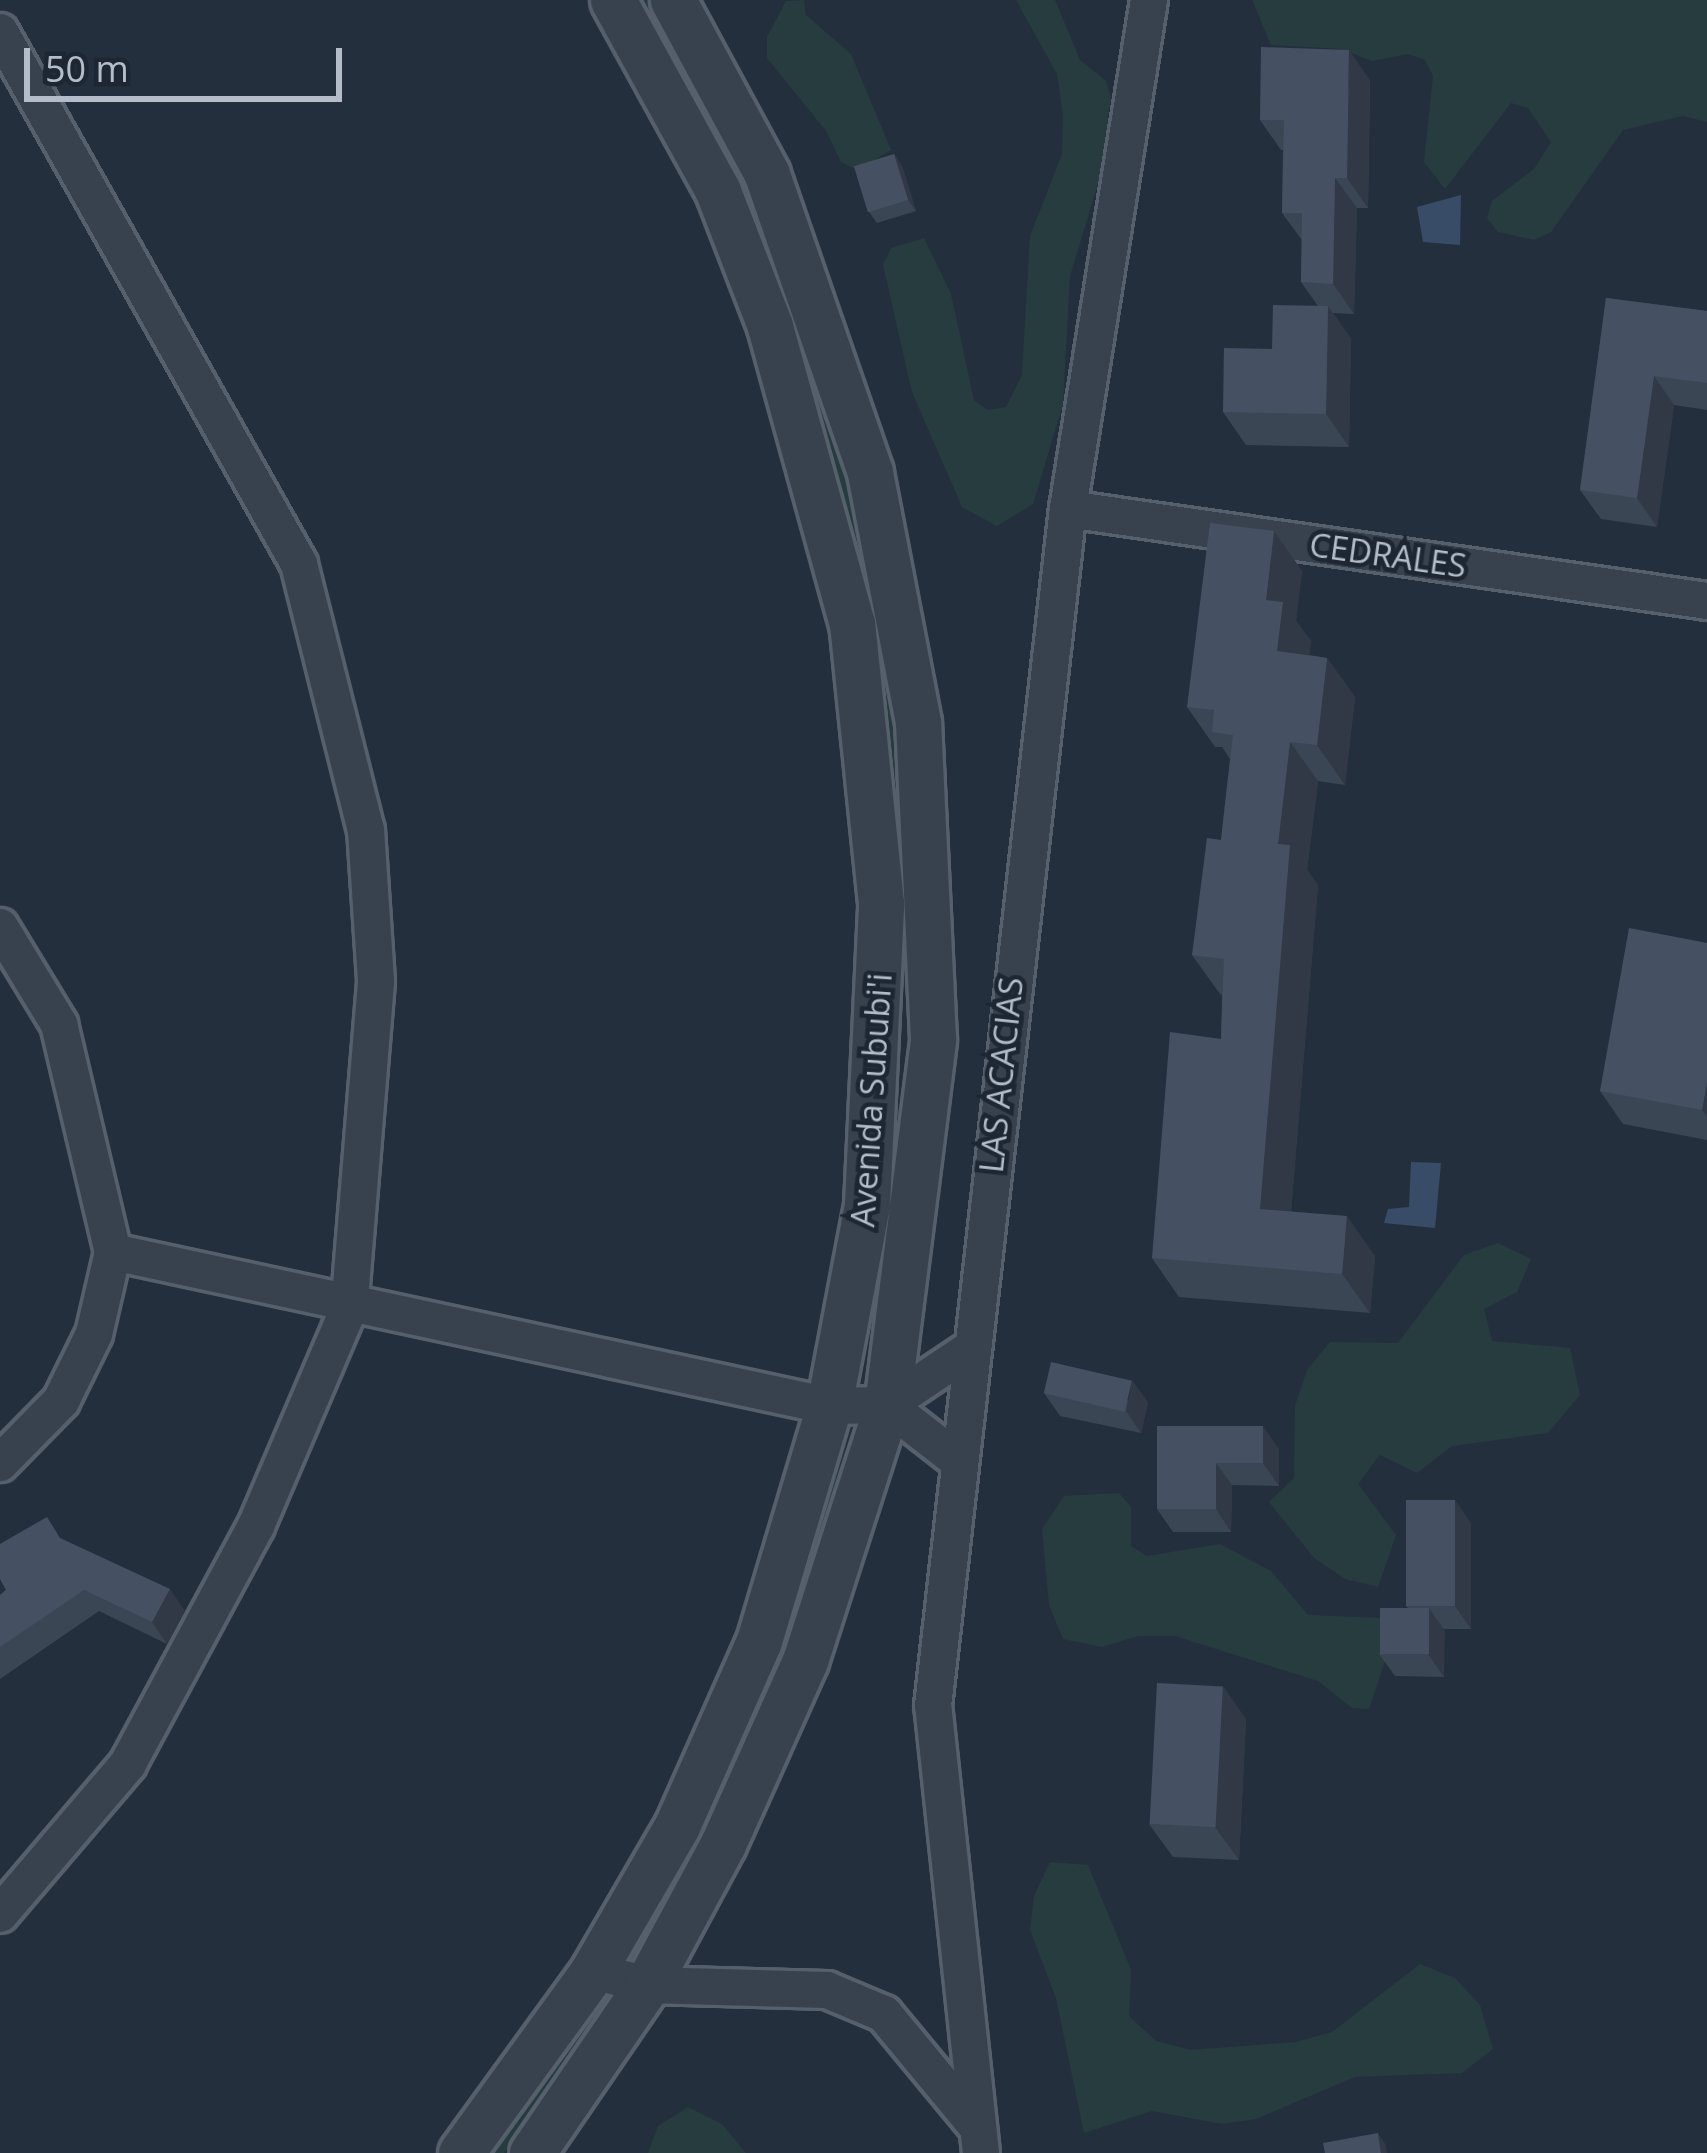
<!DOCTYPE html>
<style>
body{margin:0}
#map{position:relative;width:1707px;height:2153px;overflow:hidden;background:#242f3e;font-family:"Open Sans",sans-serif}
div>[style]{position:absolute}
.green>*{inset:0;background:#263c3f}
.water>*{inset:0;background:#394c67}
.roads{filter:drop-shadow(3px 0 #565f6c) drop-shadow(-3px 0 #565f6c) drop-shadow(0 3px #565f6c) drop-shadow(0 -3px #565f6c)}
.minor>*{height:36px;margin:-18px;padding:0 18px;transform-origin:18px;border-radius:18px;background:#38414e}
.tertiary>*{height:45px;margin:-22.5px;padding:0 22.5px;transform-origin:22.5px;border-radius:22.5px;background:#38414e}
.wall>*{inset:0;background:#3b4654}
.shaded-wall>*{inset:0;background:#303945}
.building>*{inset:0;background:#455162;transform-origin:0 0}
span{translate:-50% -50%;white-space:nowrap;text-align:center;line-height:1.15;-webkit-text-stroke:9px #1d2633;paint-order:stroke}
.street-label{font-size:33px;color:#b4bcc9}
.scale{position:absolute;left:24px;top:48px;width:318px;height:54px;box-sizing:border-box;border:6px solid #b4bcc9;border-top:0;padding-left:15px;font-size:36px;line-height:42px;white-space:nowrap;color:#b4bcc9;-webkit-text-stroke:9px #1d2633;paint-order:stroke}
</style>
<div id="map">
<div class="green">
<i style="clip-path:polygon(634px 0,648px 0,746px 183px,849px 476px,900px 724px,910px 989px,902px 985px,888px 725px,837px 478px,787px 320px)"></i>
<i style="clip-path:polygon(804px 0,806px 15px,851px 54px,891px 150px,857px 170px,841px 162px,826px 131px,767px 58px,767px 37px,786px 1px)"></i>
<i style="clip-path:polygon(1016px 0,1055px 0,1080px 60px,1106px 81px,1111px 97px,1100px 177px,1070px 276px,1063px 404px,1033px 504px,997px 526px,962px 507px,912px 392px,883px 265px,891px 248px,924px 238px,951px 294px,974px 400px,987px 410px,1006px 407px,1022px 375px,1030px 236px,1062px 154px,1063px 116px,1057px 74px)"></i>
<i style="clip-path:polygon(1252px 0,1707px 0,1707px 122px,1683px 116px,1623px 130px,1551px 232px,1534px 240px,1498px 232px,1487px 218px,1492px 201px,1534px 169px,1551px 142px,1528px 108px,1511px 103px,1445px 189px,1424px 162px,1433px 76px,1425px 60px,1408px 54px,1372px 61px,1341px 49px,1271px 45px)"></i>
<i style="clip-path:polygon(1498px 1243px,1531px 1259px,1517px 1292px,1484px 1309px,1492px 1341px,1570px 1348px,1580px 1395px,1548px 1433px,1452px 1446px,1417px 1473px,1380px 1455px,1358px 1484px,1396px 1535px,1378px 1587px,1345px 1579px,1314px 1558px,1269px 1502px,1294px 1478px,1295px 1406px,1307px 1370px,1330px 1342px,1398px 1343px,1464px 1255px)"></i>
<i style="clip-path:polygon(848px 1440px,787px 1656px,697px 1852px,648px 1941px,641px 1939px,776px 1651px)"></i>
<i style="clip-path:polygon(1119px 1493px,1131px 1507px,1131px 1546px,1147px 1556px,1220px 1544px,1271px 1571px,1308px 1615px,1381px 1618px,1387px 1655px,1369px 1709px,1352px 1708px,1318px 1681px,1175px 1636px,1138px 1636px,1102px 1647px,1063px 1639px,1049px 1605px,1042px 1529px,1064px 1496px)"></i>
<i style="clip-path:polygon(1050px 1862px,1088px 1865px,1131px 1970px,1129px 2016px,1156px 2041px,1191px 2050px,1296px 2042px,1332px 2032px,1420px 1964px,1455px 1978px,1480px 2005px,1493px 2049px,1462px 2073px,1355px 2077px,1256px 2119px,1222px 2124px,1152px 2111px,1084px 2133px,1056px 1998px,1030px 1930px,1034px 1896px)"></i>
<i style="clip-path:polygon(601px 1999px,610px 2000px,536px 2112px,504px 2153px,489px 2153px)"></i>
<i style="clip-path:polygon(688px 2107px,722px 2124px,746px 2153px,648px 2153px,658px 2126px)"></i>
</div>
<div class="water">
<i style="clip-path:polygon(1461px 195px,1460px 245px,1423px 242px,1417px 207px)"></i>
<i style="clip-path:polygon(1411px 1162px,1441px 1163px,1435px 1228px,1384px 1223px,1388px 1209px,1409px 1207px)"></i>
</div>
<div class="roads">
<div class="minor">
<i style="left:0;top:32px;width:610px;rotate:60.66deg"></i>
<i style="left:299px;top:564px;width:274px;rotate:75.9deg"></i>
<i style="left:366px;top:830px;width:152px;rotate:86.2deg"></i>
<i style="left:376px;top:982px;width:327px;rotate:94.7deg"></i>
<i style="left:349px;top:1308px;width:237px;rotate:113.1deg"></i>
<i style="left:256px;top:1526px;width:270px;rotate:118.3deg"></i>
<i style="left:128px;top:1764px;width:197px;rotate:130.5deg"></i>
<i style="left:1068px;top:509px;width:646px;rotate:8.19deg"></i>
<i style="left:0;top:927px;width:114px;rotate:58.7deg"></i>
<i style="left:59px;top:1024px;width:234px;rotate:76.7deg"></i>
<i style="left:113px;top:1252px;width:84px;rotate:103deg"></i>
<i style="left:94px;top:1334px;width:75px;rotate:116.2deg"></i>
<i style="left:61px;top:1401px;width:87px;rotate:134.5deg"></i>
<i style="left:113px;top:1252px;width:732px;rotate:12.14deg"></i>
<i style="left:829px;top:1406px;width:58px;rotate:-1deg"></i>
<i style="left:887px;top:1405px;width:102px;rotate:-33.8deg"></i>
<i style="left:887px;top:1405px;width:91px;rotate:37.9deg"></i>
<i style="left:593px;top:1971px;width:56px;rotate:14.5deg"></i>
<i style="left:647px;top:1985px;width:180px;rotate:1.6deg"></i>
<i style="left:827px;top:1990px;width:62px;rotate:22.8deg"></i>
<i style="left:884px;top:2014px;width:143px;rotate:50.4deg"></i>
<i style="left:981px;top:2153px;width:450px;rotate:-96.1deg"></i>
<i style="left:933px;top:1706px;width:1205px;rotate:-83.57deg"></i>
<i style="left:1068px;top:509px;width:515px;rotate:-80.96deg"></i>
</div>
<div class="tertiary">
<i style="left:461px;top:2153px;width:225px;rotate:-54deg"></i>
<i style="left:593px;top:1971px;width:168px;rotate:-59.9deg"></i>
<i style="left:677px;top:1826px;width:202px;rotate:-66.1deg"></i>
<i style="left:759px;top:1641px;width:245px;rotate:-73.4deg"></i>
<i style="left:829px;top:1406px;width:206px;rotate:-79.3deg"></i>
<i style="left:867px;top:1204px;width:301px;rotate:-87.3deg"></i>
<i style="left:881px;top:903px;width:281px;rotate:-95.9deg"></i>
<i style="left:852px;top:624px;width:309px;rotate:-105.4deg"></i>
<i style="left:770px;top:326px;width:145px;rotate:-111.1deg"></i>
<i style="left:718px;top:191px;width:218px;rotate:-118.8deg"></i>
<i style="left:532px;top:2153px;width:204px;rotate:-55.6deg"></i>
<i style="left:647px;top:1985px;width:160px;rotate:-61.7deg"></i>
<i style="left:723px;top:1844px;width:201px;rotate:-65.9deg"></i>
<i style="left:805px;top:1661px;width:269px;rotate:-72.2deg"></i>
<i style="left:887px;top:1405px;width:369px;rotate:-82.8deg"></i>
<i style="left:933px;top:1039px;width:317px;rotate:-92.7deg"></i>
<i style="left:918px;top:722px;width:255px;rotate:-100.9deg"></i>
<i style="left:870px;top:472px;width:315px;rotate:-109.1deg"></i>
<i style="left:767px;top:174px;width:198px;rotate:-118.4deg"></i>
</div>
</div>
<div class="wall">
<i style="clip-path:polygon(1370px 80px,1368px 208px,1357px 208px,1354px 314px,1333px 313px,1351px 339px,1349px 447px,1246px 445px,1223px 412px,1272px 349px,1318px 306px,1301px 282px,1302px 240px,1282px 213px,1283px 150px,1281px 150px,1260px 120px)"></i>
<i style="clip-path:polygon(894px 154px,902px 166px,916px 211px,877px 223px,869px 212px)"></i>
<i style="clip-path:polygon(1606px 298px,1707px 311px,1707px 410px,1674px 405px,1657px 527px,1601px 519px,1580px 490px)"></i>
<i style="clip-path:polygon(1274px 531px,1302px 571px,1296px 621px,1311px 641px,1309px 655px,1327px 658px,1355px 697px,1345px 785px,1318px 781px,1307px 870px,1318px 885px,1291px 1211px,1375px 1256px,1370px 1313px,1179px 1297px,1152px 1258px,1221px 1039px,1222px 995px,1220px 994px,1192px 955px,1221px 840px,1230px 759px,1222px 747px,1215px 747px,1187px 707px)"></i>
<i style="clip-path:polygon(1707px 943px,1707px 1140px,1623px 1124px,1600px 1091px)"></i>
<i style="clip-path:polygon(1044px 1393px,1148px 1402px,1141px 1433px,1060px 1416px)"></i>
<i style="clip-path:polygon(1157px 1426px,1279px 1449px,1279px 1486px,1232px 1485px,1231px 1532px,1173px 1532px,1157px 1509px)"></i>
<i style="clip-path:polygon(1471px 1523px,1471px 1629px,1443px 1629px,1444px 1677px,1395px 1676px,1379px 1654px,1408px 1608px,1406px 1606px)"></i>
<i style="clip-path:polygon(63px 1540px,185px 1611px,167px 1644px,99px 1611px,0 1679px,0 1595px)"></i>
<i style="clip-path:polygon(1246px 1719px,1239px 1860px,1173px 1857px,1149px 1824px)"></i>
</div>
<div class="shaded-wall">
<i style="clip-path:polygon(1349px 50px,1370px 80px,1368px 208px,1347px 178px)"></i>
<i style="clip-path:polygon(894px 154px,902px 166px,916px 211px,908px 200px)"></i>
<i style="clip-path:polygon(1335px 178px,1357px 208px,1354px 314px,1333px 284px)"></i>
<i style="clip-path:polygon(1328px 306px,1351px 339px,1349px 447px,1326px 414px)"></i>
<i style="clip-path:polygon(1654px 376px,1674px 405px,1657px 527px,1637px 498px)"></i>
<i style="clip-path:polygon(1274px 531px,1302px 571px,1296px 621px,1311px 641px,1305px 691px,1277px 651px,1266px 600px)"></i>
<i style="clip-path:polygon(1327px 658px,1355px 697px,1345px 785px,1317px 745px)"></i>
<i style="clip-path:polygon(1290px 742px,1318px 781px,1307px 870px,1318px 885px,1288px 1248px,1260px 1209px,1278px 844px)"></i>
<i style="clip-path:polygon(1707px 1082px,1707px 1117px,1702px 1110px)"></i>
<i style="clip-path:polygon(1347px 1216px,1375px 1256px,1370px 1313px,1342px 1274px)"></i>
<i style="clip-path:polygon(1132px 1380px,1148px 1402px,1141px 1433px,1126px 1411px)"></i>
<i style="clip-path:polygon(1263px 1426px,1279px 1449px,1279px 1486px,1263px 1463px)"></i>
<i style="clip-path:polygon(1216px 1463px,1232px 1485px,1231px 1532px,1216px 1509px)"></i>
<i style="clip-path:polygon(1455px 1500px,1471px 1523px,1471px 1629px,1455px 1606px)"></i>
<i style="clip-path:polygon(170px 1589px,185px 1611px,167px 1644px,152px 1622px)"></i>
<i style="clip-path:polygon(1429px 1608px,1445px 1631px,1444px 1677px,1428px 1654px)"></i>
<i style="clip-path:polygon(1223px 1686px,1246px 1719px,1239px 1860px,1215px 1827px)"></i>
<i style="clip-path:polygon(1378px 2133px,1386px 2145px,1387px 2153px,1381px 2153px)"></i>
</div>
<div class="building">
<i style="clip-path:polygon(1261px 47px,1349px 50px,1347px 178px,1335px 178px,1333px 284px,1301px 282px,1302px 213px,1282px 213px,1284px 120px,1260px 120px)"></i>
<i style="left:894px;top:154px;width:48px;height:42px;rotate:73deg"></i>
<i style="clip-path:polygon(1606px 298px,1707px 311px,1707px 383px,1654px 376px,1637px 498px,1580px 490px)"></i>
<i style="clip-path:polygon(1273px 305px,1328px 306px,1326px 414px,1223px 412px,1224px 348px,1272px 349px)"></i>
<i style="clip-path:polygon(1210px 523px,1274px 531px,1266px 600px,1283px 602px,1277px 651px,1327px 658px,1317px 745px,1290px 742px,1278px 844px,1290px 845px,1260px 1209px,1347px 1216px,1342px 1274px,1152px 1258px,1170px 1032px,1221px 1039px,1224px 959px,1192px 955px,1207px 838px,1221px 840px,1233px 735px,1212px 732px,1214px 710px,1187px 707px)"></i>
<i style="clip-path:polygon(1629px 928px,1707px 943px,1707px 1082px,1702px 1110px,1600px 1091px)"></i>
<i style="left:1051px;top:1362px;width:83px;height:32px;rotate:13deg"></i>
<i style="clip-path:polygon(1157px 1426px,1263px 1426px,1263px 1463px,1216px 1463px,1216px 1509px,1157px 1509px)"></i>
<i style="left:1455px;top:1500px;width:106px;height:49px;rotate:90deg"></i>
<i style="clip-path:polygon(47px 1517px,60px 1538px,170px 1589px,152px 1622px,84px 1590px,0 1647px,0 1595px,6px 1590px,0 1579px,0 1544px)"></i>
<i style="left:1380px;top:1608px;width:49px;height:46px"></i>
<i style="left:1157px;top:1683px;width:66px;height:141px;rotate:3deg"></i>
<i style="clip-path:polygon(1378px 2133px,1381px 2153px,1325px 2153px,1323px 2143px)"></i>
</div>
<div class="street-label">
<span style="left:1388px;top:555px;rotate:8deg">CEDRALES</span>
<span style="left:1001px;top:1075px;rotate:-84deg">LAS ACACIAS</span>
<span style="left:871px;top:1100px;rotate:-86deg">Avenida Sububi'i</span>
</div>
<div class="scale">50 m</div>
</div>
